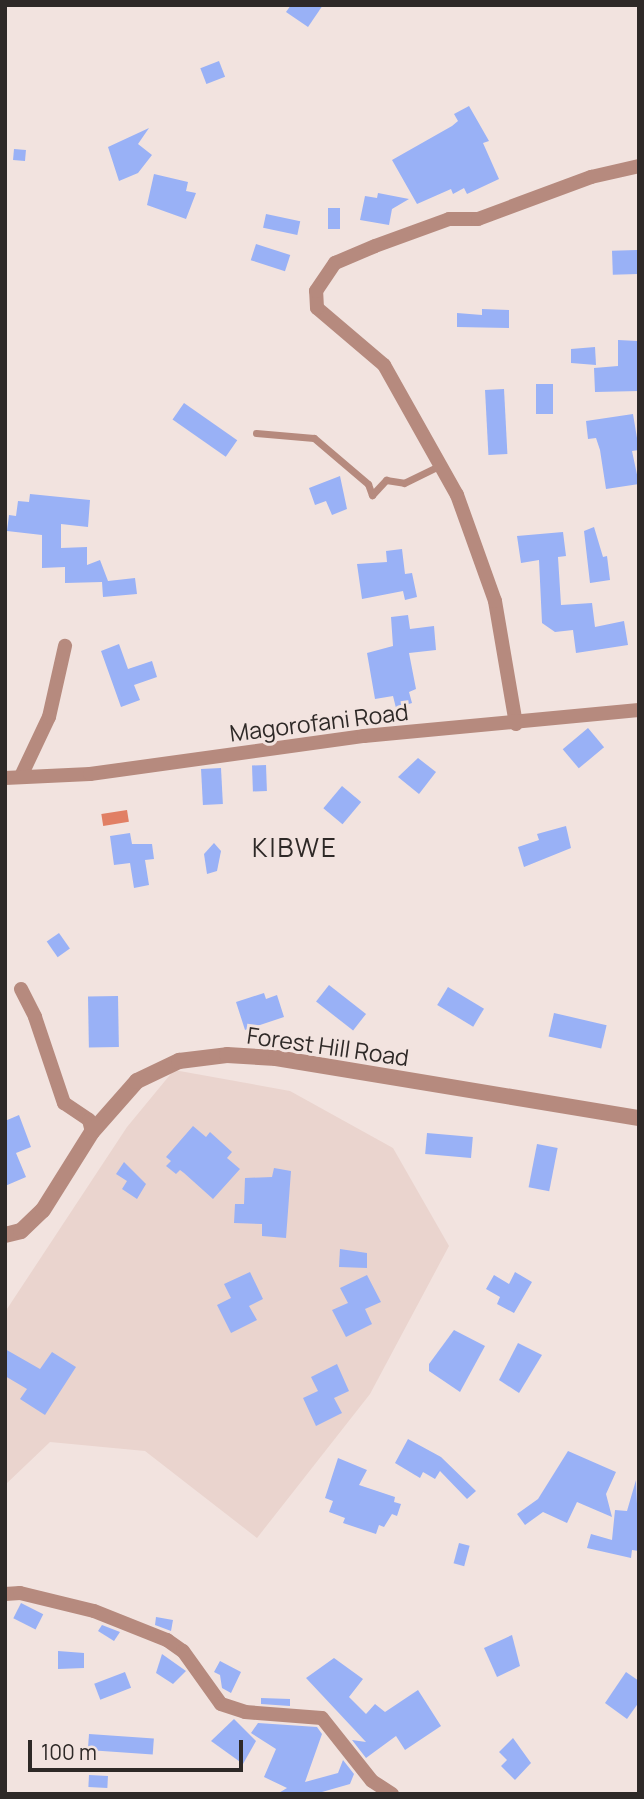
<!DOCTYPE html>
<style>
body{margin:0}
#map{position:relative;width:644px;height:1799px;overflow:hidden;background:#f2e3df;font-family:Manrope,sans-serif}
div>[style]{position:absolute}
.built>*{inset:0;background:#ead4ce}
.water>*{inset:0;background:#e17f64;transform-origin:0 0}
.building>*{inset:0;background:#99b1f6;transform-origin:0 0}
.service>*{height:7px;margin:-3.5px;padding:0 3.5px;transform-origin:3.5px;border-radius:3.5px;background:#b68a7e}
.minor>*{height:14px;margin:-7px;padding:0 7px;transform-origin:7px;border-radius:7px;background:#b68a7e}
.tertiary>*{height:16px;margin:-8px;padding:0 8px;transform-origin:8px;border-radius:8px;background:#b68a7e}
span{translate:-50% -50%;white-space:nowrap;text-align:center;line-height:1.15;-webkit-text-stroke:6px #f2e3df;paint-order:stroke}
.street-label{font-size:23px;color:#2e2927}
.quarter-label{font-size:26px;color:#2e2927;letter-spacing:2px}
.frame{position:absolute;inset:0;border:7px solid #2e2927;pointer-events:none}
.scale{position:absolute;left:28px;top:1740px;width:215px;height:32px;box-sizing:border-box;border:4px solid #2e2927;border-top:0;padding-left:9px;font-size:21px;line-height:24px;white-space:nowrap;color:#2e2927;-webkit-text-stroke:5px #f2e3df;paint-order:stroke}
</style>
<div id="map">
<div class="built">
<i style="clip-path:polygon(174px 1070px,290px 1091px,393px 1148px,449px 1246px,370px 1394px,257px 1538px,145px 1451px,50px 1442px,5px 1485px,5px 1312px,127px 1127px)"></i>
</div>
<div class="water">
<i style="left:127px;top:810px;width:12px;height:26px;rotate:81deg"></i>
</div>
<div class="building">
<i style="clip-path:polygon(291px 5px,323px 5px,308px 27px,286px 12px)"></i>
<i style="left:219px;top:61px;width:17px;height:20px;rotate:69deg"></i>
<i style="clip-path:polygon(469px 106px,489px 141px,483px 143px,499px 179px,467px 194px,464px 188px,453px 194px,451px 189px,417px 204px,392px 160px,452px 126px,458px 121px,454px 114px)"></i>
<i style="clip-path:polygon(149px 128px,138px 144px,152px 155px,138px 173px,119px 181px,108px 147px)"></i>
<i style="left:14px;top:149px;width:12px;height:11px;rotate:5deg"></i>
<i style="clip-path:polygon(154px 174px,188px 182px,186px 191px,196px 193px,186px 219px,147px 205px)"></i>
<i style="clip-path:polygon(378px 193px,409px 199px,392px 209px,389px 225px,360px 220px,365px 196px,377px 198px)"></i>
<i style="left:328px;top:208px;width:12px;height:21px"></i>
<i style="left:266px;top:214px;width:35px;height:14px;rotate:12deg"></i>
<i style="left:256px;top:244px;width:36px;height:17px;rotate:18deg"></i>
<i style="left:637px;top:250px;width:24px;height:25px;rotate:88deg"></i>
<i style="clip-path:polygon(482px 309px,509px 310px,509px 328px,457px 327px,457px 313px,482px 315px)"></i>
<i style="clip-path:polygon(618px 340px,638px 341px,639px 391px,595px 392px,594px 368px,618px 366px)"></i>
<i style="clip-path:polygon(595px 347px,596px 365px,571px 363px,571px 349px)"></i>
<i style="left:536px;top:384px;width:17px;height:30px"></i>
<i style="left:504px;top:389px;width:65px;height:19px;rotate:87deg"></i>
<i style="left:184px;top:403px;width:65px;height:20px;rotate:35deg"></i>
<i style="clip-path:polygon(633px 414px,639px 450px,632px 451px,639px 484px,606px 489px,600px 450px,596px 438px,588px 439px,586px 421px)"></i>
<i style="clip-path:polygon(340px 476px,347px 509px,332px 515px,326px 501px,315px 505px,309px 488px)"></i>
<i style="clip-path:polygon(30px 494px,90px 500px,88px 527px,61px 524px,61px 548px,87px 547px,87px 565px,100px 560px,108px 581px,135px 578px,137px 594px,103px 597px,102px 582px,65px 583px,65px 567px,42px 568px,42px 535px,7px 531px,9px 515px,16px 516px,18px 501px,29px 502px)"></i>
<i style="clip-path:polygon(594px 527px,603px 557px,607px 556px,610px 580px,590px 583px,584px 531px)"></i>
<i style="clip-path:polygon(563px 532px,566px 556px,558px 557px,561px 605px,592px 603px,595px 627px,624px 621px,628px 645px,576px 653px,573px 630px,555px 632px,542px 623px,539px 560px,521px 563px,517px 536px)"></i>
<i style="clip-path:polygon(402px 549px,405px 574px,412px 573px,417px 597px,405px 600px,403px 591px,362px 599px,357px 564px,387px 562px,386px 551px)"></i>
<i style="clip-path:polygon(408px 615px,410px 629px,434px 626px,436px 650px,409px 653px,416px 689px,409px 692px,412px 703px,396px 708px,393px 696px,375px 699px,367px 653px,393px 646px,391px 617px)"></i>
<i style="clip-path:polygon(119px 644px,128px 669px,152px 661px,157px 677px,134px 685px,140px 700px,121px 707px,101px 651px)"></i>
<i style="left:588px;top:728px;width:25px;height:33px;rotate:50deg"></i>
<i style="clip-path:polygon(418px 758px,436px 772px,419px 794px,398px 777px)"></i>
<i style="left:266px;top:765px;width:26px;height:14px;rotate:88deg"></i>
<i style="left:221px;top:768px;width:36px;height:20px;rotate:87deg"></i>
<i style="left:342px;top:786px;width:25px;height:29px;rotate:40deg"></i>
<i style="clip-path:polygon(566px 826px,571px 848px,524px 867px,518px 847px,539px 840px,537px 834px)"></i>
<i style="clip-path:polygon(130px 833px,132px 844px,152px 844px,154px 859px,145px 860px,149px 885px,134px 888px,130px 863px,114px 865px,110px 836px)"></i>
<i style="clip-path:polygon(214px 843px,221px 851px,217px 871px,207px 874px,204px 854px)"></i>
<i style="left:59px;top:933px;width:19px;height:15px;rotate:55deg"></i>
<i style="left:329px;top:985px;width:47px;height:21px;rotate:38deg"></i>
<i style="left:448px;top:987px;width:42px;height:21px;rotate:31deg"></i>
<i style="clip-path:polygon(264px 993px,266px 999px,277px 995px,284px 1017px,245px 1030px,236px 1002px)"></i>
<i style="left:118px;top:996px;width:51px;height:30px;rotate:89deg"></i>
<i style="left:554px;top:1013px;width:54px;height:24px;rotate:13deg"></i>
<i style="clip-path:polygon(19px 1115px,31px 1147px,16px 1153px,26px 1177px,5px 1186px,5px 1121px)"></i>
<i style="clip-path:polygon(193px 1126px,206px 1137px,210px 1132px,232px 1152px,227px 1158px,240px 1169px,213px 1199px,184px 1173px,180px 1170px,176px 1174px,166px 1166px,171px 1161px,166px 1157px)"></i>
<i style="left:427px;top:1133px;width:46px;height:21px;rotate:5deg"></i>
<i style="left:537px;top:1144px;width:21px;height:44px;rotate:11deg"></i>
<i style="clip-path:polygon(124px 1162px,146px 1184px,137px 1199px,122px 1189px,127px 1181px,116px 1174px)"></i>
<i style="clip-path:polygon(274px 1168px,291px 1171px,286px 1238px,262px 1236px,262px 1224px,234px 1223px,235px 1204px,244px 1204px,245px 1178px,272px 1177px)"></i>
<i style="clip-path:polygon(340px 1249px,367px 1253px,367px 1268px,339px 1267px)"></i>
<i style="clip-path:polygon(250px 1272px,263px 1299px,249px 1306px,257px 1320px,231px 1333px,217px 1305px,231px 1298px,224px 1284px)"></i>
<i style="clip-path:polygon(515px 1272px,532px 1282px,514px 1313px,497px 1304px,500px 1297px,486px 1289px,494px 1275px,509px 1284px)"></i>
<i style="clip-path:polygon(367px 1275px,381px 1302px,365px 1309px,372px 1324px,346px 1337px,332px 1310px,348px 1303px,340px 1288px)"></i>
<i style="clip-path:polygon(454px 1330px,485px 1346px,460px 1392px,429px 1371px,429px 1364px)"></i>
<i style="clip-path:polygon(518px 1343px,542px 1355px,519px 1393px,499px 1380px)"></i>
<i style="clip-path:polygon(5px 1349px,40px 1369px,52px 1352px,76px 1367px,45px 1415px,20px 1399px,27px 1389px,5px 1376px)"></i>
<i style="clip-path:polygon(337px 1364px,349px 1391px,334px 1398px,342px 1413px,316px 1426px,303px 1398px,318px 1391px,311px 1377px)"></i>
<i style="clip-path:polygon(408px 1439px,441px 1457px,476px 1491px,467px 1499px,440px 1471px,435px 1479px,423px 1472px,420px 1478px,395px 1463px)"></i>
<i style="clip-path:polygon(568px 1451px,616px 1472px,606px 1494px,612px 1517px,577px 1502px,567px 1523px,543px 1512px,525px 1525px,517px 1514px,538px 1499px)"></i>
<i style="clip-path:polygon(338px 1458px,367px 1470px,359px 1485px,395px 1497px,394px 1502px,401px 1504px,397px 1516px,392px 1514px,384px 1527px,379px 1525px,376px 1534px,343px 1523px,345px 1518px,329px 1512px,333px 1501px,325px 1498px)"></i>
<i style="clip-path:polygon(636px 1480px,639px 1551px,632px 1550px,631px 1558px,587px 1548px,591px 1534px,612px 1540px,615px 1510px,627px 1511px)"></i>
<i style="left:459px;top:1543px;width:11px;height:21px;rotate:15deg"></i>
<i style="left:21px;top:1603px;width:25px;height:17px;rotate:27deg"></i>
<i style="clip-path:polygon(156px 1617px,173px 1620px,171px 1631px,155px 1625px)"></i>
<i style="clip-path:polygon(102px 1625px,120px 1632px,114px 1641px,98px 1631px)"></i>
<i style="clip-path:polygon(512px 1635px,520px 1666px,497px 1677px,484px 1648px)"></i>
<i style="clip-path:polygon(58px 1651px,84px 1653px,84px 1668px,58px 1669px)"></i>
<i style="clip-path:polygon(162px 1654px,186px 1671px,173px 1684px,156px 1673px)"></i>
<i style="clip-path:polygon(334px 1658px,363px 1679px,349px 1697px,366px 1714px,375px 1704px,385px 1712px,418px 1690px,441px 1726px,405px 1750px,396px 1736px,366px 1758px,352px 1740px,366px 1742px,306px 1678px)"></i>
<i style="clip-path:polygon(220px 1661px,241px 1672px,231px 1693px,222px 1688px,220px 1675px,214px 1672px)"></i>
<i style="left:125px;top:1672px;width:17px;height:33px;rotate:69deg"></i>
<i style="clip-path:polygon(626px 1672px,639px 1681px,639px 1702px,627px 1719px,605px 1703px)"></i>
<i style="clip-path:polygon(261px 1698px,290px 1699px,290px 1706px,261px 1704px)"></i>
<i style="clip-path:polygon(234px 1719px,256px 1741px,243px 1764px,211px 1741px)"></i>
<i style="clip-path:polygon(258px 1723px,317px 1727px,322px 1734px,305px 1782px,338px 1773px,343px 1760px,354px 1774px,350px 1784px,315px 1794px,277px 1794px,287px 1788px,264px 1777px,276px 1749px,251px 1733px)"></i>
<i style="left:89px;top:1734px;width:65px;height:16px;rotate:4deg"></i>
<i style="clip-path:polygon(513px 1738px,531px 1763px,515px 1780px,501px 1766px,507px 1760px,499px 1752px)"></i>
<i style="left:89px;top:1775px;width:19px;height:12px;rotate:3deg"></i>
</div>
<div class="service">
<i style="left:256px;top:433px;width:58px;rotate:4.9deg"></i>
<i style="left:314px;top:438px;width:71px;rotate:40.4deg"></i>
<i style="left:368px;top:484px;width:12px;rotate:70deg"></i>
<i style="left:372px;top:495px;width:21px;rotate:-47deg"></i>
<i style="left:386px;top:480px;width:18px;rotate:9deg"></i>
<i style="left:404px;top:483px;width:39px;rotate:-26deg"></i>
</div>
<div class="minor">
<i style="left:516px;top:724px;width:125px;rotate:-99.7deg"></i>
<i style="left:495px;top:601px;width:113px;rotate:-109.7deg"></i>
<i style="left:457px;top:495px;width:149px;rotate:-119.3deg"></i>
<i style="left:384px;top:365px;width:88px;rotate:-139.6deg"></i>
<i style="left:317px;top:308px;width:17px;rotate:-93deg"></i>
<i style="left:316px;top:291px;width:34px;rotate:-56deg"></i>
<i style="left:335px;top:263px;width:43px;rotate:-23deg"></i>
<i style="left:375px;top:246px;width:79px;rotate:-20deg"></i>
<i style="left:449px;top:219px;width:29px"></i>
<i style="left:478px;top:219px;width:121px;rotate:-20.4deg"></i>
<i style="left:591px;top:177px;width:49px;rotate:-12.9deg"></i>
<i style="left:22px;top:774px;width:63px;rotate:-64.7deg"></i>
<i style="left:49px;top:717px;width:73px;rotate:-77.3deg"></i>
<i style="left:5px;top:778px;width:85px;rotate:-2.7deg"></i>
<i style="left:90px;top:774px;width:277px;rotate:-7.9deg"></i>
<i style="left:364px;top:736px;width:276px;rotate:-5.4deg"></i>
<i style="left:21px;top:989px;width:31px;rotate:63deg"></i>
<i style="left:35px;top:1017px;width:91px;rotate:71.4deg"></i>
<i style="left:64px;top:1103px;width:30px;rotate:34deg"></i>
<i style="left:89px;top:1120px;width:12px;rotate:76deg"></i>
<i style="left:5px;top:1594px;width:15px;rotate:-4deg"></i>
<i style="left:20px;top:1593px;width:76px;rotate:13.7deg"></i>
<i style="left:94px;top:1611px;width:79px;rotate:21.7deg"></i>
<i style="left:167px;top:1640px;width:19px;rotate:35deg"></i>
<i style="left:183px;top:1651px;width:65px;rotate:54.4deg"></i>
<i style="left:221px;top:1704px;width:25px;rotate:18deg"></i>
<i style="left:245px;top:1712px;width:77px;rotate:4.5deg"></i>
<i style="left:322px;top:1718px;width:80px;rotate:51.6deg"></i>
<i style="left:372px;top:1781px;width:24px;rotate:33deg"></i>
</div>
<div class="tertiary">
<i style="left:5px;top:1235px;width:16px;rotate:-14deg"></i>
<i style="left:21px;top:1231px;width:30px;rotate:-44deg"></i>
<i style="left:43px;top:1210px;width:92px;rotate:-57.9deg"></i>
<i style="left:92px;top:1132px;width:68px;rotate:-48.6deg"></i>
<i style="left:137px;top:1081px;width:47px;rotate:-25.5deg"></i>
<i style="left:179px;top:1061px;width:48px;rotate:-7.1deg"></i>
<i style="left:227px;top:1055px;width:49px;rotate:3.5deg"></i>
<i style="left:276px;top:1058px;width:368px;rotate:9.4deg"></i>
</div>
<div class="street-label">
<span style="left:319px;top:722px;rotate:-7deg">Magorofani Road</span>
<span style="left:328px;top:1046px;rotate:8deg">Forest Hill Road</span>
</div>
<div class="quarter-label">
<span style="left:295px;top:848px">KIBWE</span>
</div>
<div class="frame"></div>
<div class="scale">100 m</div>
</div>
